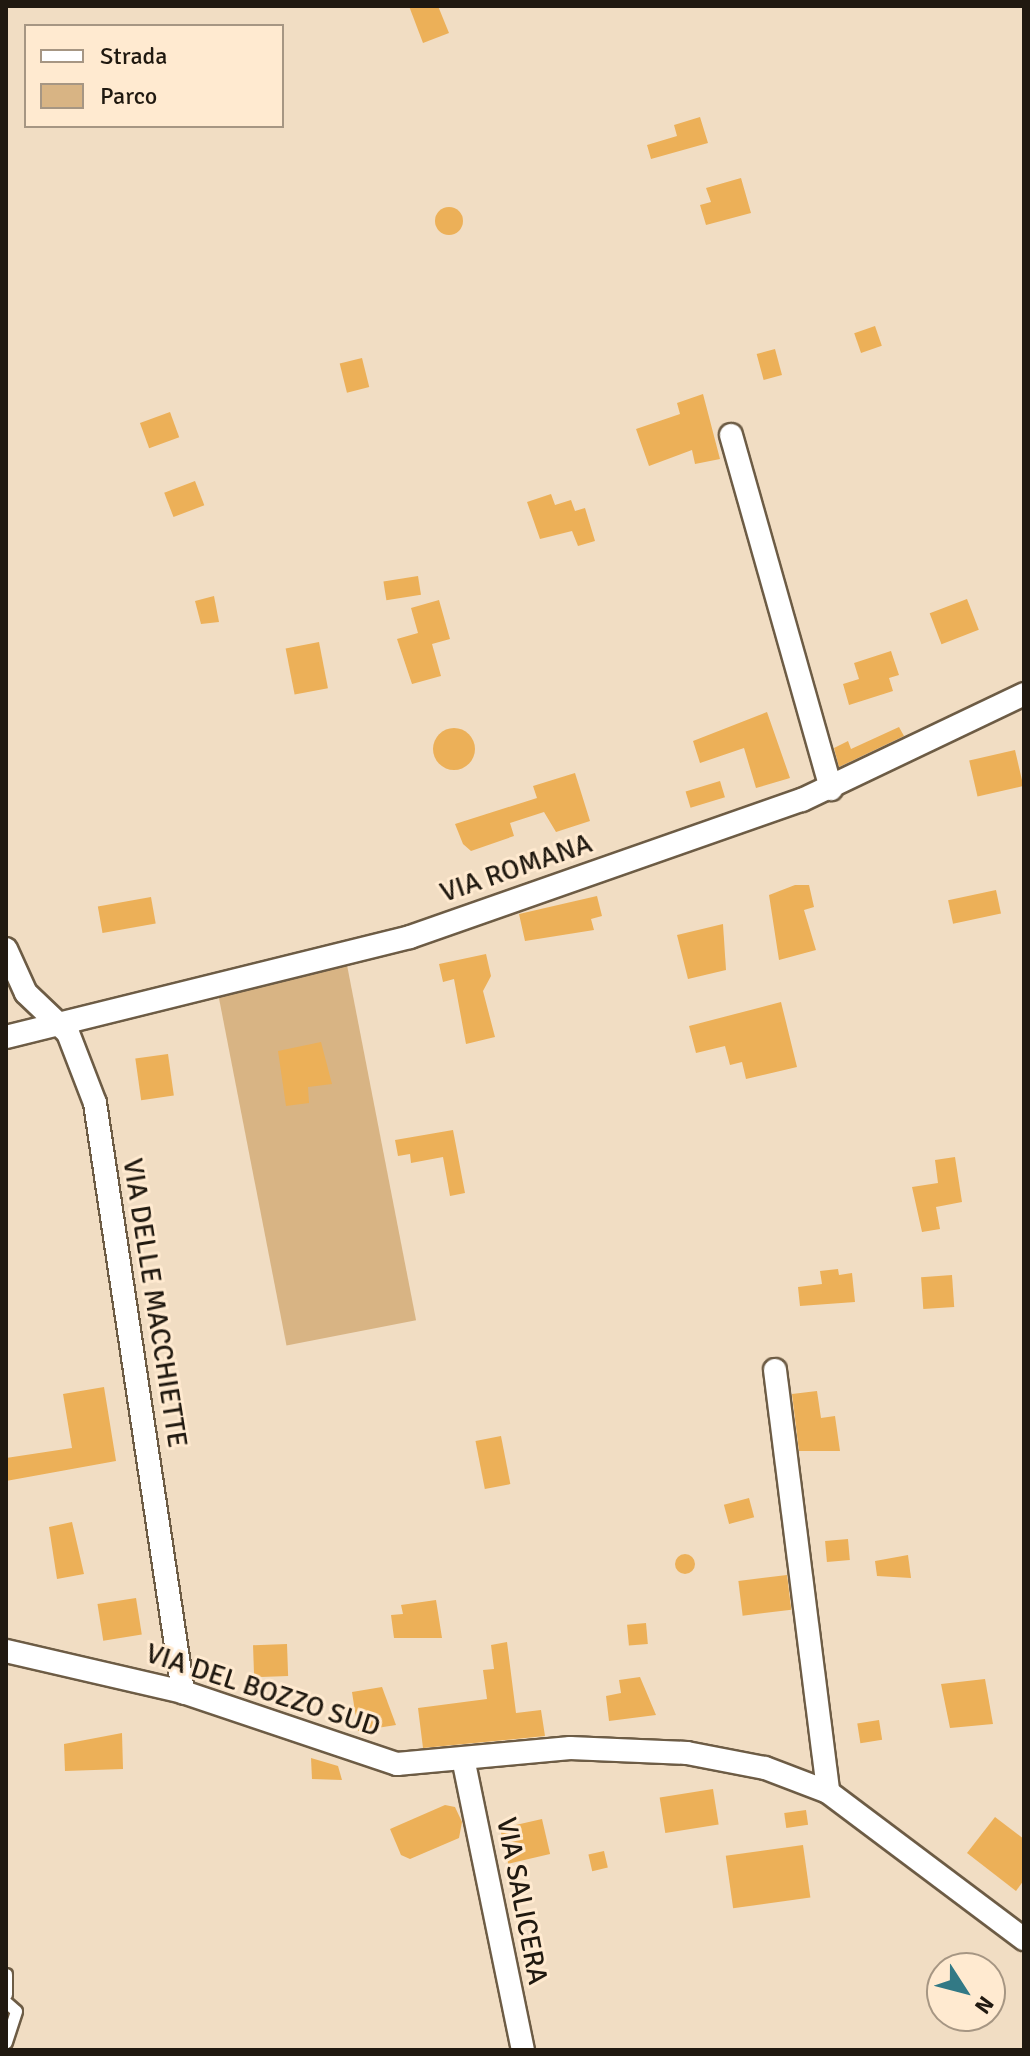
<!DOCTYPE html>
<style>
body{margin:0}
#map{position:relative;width:1030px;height:2056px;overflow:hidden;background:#f1ddc3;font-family:Signika,sans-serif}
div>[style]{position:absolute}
.green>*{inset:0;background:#d8b484;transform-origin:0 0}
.building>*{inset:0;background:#ecb058;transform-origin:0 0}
.round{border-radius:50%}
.roads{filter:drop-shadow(2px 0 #6d5c45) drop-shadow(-2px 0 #6d5c45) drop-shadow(0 2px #6d5c45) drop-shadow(0 -2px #6d5c45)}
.lane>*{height:11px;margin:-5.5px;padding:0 5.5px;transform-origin:5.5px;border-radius:5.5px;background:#fff}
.street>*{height:22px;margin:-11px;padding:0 11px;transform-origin:11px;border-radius:11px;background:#fff}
span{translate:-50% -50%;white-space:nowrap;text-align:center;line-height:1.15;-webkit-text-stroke:6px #ffead0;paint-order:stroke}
.street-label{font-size:28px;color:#201910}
.frame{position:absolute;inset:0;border:8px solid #201910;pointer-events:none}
.legend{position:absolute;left:24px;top:24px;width:260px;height:104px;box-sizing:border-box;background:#ffead0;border:2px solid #a69683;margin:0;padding:10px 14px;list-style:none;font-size:24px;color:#201910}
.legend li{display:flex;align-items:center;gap:16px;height:40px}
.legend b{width:40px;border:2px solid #a69683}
.north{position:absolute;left:926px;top:1952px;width:80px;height:80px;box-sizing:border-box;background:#ffead0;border:2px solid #a69683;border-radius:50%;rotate:126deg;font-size:22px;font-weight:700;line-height:32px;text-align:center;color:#201910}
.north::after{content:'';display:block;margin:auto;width:28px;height:36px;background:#327985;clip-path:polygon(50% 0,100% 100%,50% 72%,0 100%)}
</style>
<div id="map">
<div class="green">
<i style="left:347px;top:965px;width:362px;height:132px;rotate:79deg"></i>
</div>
<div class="building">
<i style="clip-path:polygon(409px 6px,438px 6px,449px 33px,423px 43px)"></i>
<i style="clip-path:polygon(700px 117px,708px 143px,651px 159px,647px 145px,677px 136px,674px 125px)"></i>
<i style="clip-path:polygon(741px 178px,751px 213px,706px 225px,700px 205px,711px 202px,706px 188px)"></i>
<i class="round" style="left:435px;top:207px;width:28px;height:28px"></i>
<i style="left:875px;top:326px;width:21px;height:22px;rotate:71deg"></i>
<i style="left:775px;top:349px;width:27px;height:19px;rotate:75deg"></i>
<i style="left:362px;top:358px;width:30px;height:23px;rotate:76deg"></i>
<i style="clip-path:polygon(703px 394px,720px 459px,695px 464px,692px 450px,649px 466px,636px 429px,680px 414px,677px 403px)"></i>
<i style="left:170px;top:412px;width:27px;height:32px;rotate:70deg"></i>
<i style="left:195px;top:481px;width:26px;height:33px;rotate:69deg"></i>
<i style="clip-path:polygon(551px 494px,555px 505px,571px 500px,575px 511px,585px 508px,595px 541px,578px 546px,572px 531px,540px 539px,527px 502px)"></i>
<i style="left:418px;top:576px;width:19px;height:35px;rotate:81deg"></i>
<i style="clip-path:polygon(214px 596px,219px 622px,201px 624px,195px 601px)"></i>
<i style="left:967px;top:599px;width:33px;height:40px;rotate:69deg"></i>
<i style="clip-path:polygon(439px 600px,450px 639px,432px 644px,441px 676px,412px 684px,397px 639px,418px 633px,411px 608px)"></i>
<i style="left:319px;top:642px;width:47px;height:34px;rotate:79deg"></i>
<i style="clip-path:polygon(891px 651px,899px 675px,889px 678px,893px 691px,849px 705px,843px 684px,859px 679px,854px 663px)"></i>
<i style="clip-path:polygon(767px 712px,790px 778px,756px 788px,744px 748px,700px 763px,693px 741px)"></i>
<i style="clip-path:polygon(899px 727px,904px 736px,839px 767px,834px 748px,848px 741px,851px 749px)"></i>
<i class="round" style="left:433px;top:728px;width:42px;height:42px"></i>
<i style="left:1015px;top:750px;width:37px;height:47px;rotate:77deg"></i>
<i style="clip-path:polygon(575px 773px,590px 821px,556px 832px,544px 812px,510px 823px,514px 836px,471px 851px,463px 844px,455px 824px,537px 798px,533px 786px)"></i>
<i style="left:720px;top:781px;width:17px;height:36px;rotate:73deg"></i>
<i style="clip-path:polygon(795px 885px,809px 885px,814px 907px,804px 910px,816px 950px,779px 960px,769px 895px)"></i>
<i style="left:996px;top:890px;width:24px;height:49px;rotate:78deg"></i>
<i style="clip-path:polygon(597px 896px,602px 916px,591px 919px,594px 930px,525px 941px,519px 914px)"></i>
<i style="left:151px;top:897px;width:27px;height:54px;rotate:80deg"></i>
<i style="clip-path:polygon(723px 924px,726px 970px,688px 979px,677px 935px)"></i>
<i style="clip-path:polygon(486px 954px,491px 976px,483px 991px,495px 1037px,466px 1044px,454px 979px,443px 982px,439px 964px)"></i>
<i style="clip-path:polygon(781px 1002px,797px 1067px,746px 1079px,742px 1062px,730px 1065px,725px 1046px,696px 1053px,689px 1026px)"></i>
<i style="clip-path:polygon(321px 1042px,332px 1084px,308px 1087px,309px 1103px,286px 1106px,278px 1051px)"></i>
<i style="left:168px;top:1054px;width:42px;height:33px;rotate:82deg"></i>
<i style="clip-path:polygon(453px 1130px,465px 1193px,450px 1196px,443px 1157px,411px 1163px,410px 1154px,398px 1156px,395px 1140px)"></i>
<i style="clip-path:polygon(955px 1157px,962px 1202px,936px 1207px,940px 1229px,922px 1232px,912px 1187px,938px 1183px,935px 1160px)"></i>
<i style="clip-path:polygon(838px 1269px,839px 1275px,852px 1273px,855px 1302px,800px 1306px,798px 1287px,822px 1284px,820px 1271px)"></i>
<i style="left:952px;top:1275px;width:32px;height:31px;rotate:86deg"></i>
<i style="clip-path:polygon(104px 1387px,116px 1461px,6px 1481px,6px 1458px,72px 1448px,63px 1394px)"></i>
<i style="clip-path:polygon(817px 1391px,821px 1418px,835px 1416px,840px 1451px,799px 1451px,792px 1394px)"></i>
<i style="left:501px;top:1436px;width:49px;height:26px;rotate:79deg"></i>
<i style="left:749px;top:1498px;width:20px;height:26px;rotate:75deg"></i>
<i style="clip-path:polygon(72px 1522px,84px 1574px,57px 1579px,49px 1527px)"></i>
<i style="left:848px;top:1539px;width:21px;height:23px;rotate:85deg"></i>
<i class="round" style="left:675px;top:1554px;width:20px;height:20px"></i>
<i style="clip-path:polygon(908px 1555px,911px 1578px,877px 1576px,875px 1561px)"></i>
<i style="left:787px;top:1575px;width:35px;height:49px;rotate:83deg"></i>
<i style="left:136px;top:1598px;width:37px;height:39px;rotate:81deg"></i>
<i style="clip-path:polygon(436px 1600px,442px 1638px,394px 1638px,391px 1615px,403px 1614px,401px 1605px)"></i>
<i style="left:646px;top:1623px;width:21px;height:19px;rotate:85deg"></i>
<i style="clip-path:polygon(507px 1642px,516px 1713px,541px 1710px,545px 1736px,423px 1748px,418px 1708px,487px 1699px,483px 1670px,494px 1669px,491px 1645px)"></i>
<i style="left:287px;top:1644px;width:32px;height:34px;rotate:88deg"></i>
<i style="clip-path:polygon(640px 1677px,656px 1715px,609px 1721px,606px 1696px,621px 1693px,619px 1680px)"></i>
<i style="clip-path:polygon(985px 1679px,993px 1724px,950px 1728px,941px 1684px)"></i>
<i style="clip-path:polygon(382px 1687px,396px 1725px,358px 1731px,352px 1692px)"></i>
<i style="left:879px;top:1720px;width:20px;height:22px;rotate:81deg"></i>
<i style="clip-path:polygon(122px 1733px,123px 1769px,65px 1771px,64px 1744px)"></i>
<i style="clip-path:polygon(311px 1758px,338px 1766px,342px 1780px,312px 1779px)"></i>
<i style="left:713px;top:1789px;width:36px;height:54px;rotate:81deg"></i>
<i style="clip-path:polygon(445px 1805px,455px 1807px,462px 1822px,459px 1838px,410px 1859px,401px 1855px,390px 1829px)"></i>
<i style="left:806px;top:1810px;width:15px;height:22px;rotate:82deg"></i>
<i style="clip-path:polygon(995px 1817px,1024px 1839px,1024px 1880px,1016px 1891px,967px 1853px)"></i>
<i style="left:542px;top:1819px;width:36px;height:43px;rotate:77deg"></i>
<i style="left:803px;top:1845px;width:53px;height:78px;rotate:82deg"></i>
<i style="left:604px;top:1851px;width:17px;height:16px;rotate:77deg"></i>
</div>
<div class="roads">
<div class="lane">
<i style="left:6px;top:1974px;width:20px;rotate:90deg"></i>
<i style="left:6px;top:2002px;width:13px;rotate:42deg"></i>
<i style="left:16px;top:2011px;width:33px;rotate:108deg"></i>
</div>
<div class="street">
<i style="left:731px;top:435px;width:368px;rotate:74.2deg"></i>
<i style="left:6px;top:949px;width:48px;rotate:65.6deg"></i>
<i style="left:26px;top:993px;width:58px;rotate:43.6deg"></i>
<i style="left:68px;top:1033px;width:75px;rotate:68.9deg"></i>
<i style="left:95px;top:1103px;width:596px;rotate:81.5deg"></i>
<i style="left:6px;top:1037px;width:416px;rotate:-13.9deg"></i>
<i style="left:410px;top:937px;width:415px;rotate:-19.3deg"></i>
<i style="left:802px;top:800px;width:246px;rotate:-25.5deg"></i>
<i style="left:775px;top:1370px;width:425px;rotate:82.8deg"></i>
<i style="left:6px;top:1651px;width:182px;rotate:13deg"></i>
<i style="left:183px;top:1692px;width:226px;rotate:18.6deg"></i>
<i style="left:397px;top:1764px;width:174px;rotate:-5.3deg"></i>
<i style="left:570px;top:1748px;width:117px;rotate:2.4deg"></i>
<i style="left:687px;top:1753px;width:79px;rotate:10.9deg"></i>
<i style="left:765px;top:1768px;width:67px;rotate:20.9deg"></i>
<i style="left:828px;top:1792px;width:245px;rotate:36.9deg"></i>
<i style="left:464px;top:1763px;width:293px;rotate:78.4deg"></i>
</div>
</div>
<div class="street-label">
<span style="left:516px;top:868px;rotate:-19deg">VIA ROMANA</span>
<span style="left:155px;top:1303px;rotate:81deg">VIA DELLE MACCHIETTE</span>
<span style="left:263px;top:1690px;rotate:18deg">VIA DEL BOZZO SUD</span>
<span style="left:522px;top:1901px;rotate:79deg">VIA SALICERA</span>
</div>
<div class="frame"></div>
<ul class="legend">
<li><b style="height:10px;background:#fff"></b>Strada</li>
<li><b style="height:22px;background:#d8b484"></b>Parco</li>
</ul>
<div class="north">N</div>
</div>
